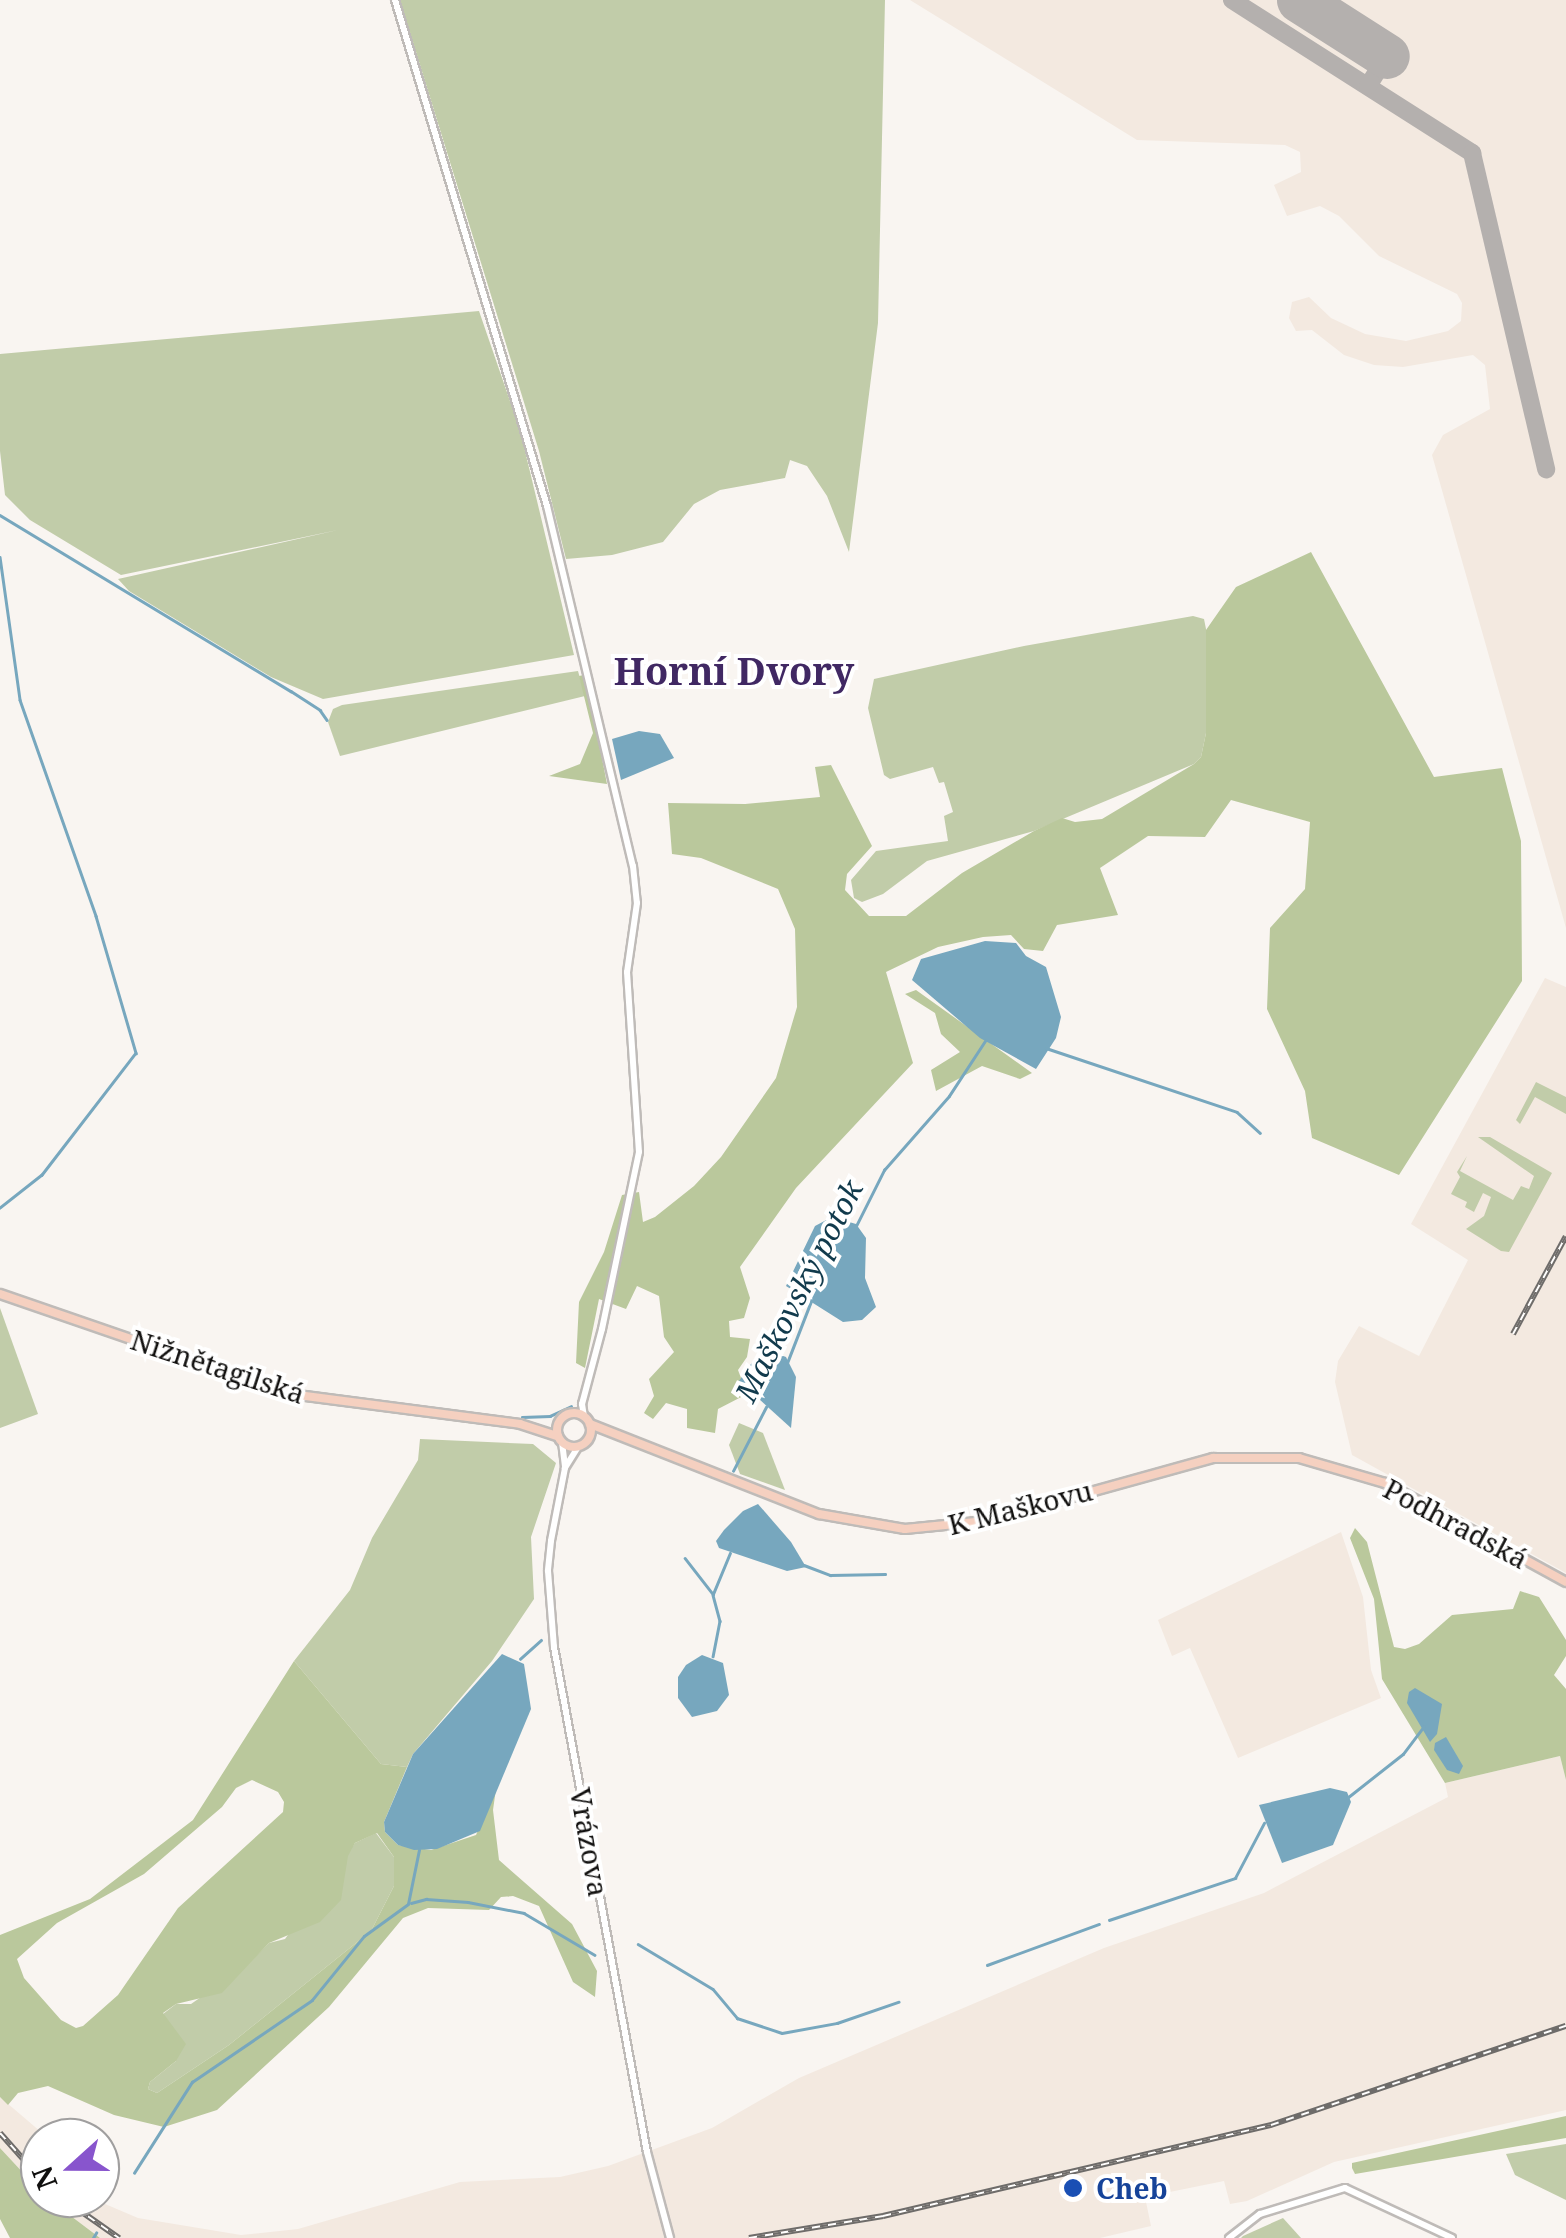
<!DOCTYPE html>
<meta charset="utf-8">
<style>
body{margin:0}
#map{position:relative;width:1566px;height:2238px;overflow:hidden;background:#f9f5f1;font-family:"Noto Serif",serif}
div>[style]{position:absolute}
.built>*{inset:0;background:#f3e9e0}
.green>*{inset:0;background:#c1cca9}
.forest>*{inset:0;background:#bac89c}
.water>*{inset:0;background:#77a7be}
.stream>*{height:2.5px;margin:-1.25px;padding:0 1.25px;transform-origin:1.25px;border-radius:1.25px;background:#77a7be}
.taxiway>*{height:18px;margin:-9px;padding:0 9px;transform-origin:9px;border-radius:9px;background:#b4b0ae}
.runway>*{height:45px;margin:-22.5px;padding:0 22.5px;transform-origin:22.5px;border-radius:22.5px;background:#b4b0ae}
.roads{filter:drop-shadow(2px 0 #bfbbb8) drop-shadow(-2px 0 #bfbbb8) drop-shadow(0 2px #bfbbb8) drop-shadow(0 -2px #bfbbb8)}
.tertiary>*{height:6px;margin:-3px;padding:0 3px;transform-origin:3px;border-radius:3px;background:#fff}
.secondary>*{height:8px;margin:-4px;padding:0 4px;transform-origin:4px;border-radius:4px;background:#f5d0c0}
.secondary>.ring{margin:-4px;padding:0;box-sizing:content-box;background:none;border:8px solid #f5d0c0;border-radius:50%}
.rail>*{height:6px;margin-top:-3px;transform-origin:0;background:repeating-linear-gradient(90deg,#fff 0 8px,#6e6c6a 0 16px);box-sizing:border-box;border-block:2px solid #6e6c6a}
.dots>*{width:28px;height:28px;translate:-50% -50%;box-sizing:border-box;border:5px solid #fff;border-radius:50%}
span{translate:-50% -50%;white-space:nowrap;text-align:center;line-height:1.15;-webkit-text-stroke:8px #fff;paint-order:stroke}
.street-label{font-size:28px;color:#11100f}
.transit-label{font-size:28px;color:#164399;font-weight:700}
.left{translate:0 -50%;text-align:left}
.water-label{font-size:30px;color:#113a4c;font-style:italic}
.district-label{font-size:38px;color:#402863;font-weight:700}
.north{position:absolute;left:20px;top:2118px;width:100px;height:100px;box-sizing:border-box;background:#fff;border:2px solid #a09f9f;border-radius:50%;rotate:249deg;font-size:28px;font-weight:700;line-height:40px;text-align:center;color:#11100f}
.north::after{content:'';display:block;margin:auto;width:35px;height:45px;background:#8855cd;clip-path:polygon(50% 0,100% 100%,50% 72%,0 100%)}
</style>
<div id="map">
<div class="built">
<i style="clip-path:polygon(910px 0,1566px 0,1566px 928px,1432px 455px,1443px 435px,1490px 409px,1485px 365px,1473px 355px,1403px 367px,1374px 365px,1344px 355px,1312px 330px,1296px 331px,1289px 318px,1292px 302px,1309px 297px,1331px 318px,1365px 334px,1406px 341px,1448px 331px,1461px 321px,1462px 303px,1457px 294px,1379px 256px,1339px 216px,1320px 206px,1287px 216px,1274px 185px,1301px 172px,1300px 152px,1285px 145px,1137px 140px)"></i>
<i style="clip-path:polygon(1545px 978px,1566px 987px,1566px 1573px,1352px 1455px,1335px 1382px,1338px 1361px,1359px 1326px,1419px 1356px,1468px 1260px,1411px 1224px)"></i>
<i style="clip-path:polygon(1341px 1532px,1363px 1597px,1371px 1670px,1381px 1698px,1238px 1758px,1190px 1648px,1172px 1656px,1158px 1620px)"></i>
<i style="clip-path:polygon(1560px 1756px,1566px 1780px,1566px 2110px,1334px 2162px,1247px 2201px,1230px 2204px,1224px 2181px,1145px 2197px,1151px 2226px,1100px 2238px,100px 2238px,47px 2198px,91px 2198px,138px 2218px,241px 2235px,298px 2229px,460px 2182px,560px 2177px,608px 2166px,712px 2128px,799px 2078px,1104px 1948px,1264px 1893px,1448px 1797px,1445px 1783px)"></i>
<i style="clip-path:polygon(0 2097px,48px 2138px,40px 2138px,40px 2191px,0 2148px)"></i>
</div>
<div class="green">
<i style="clip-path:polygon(400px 0,885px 0,878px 323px,849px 552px,827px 496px,807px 466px,790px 460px,785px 478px,720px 490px,694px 504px,663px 542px,612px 555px,566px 559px,539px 451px)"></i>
<i style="clip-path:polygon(479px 311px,520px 430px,574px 655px,323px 699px,271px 677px,129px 591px,118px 579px,338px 530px,121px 575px,30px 520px,5px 495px,0 451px,0 354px)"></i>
<i style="clip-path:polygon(1193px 616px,1204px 619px,1208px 639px,1206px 733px,1201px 757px,1194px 764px,1034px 831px,927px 861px,883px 894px,862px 902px,854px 898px,851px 880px,876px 851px,948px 841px,944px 816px,953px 812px,944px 782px,939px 783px,933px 767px,890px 779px,884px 775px,868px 708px,874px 679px,1024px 646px)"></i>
<i style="clip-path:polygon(578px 671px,585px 696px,340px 756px,328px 722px,333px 709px,342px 705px)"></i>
<i style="clip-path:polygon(1536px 1082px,1566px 1097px,1566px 1114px,1535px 1097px,1520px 1124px,1516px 1120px)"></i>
<i style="clip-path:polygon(1478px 1137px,1490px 1137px,1552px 1173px,1509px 1252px,1501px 1251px,1466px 1229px,1484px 1216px,1491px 1197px,1483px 1193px,1474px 1212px,1465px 1207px,1467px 1202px,1451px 1194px,1460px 1177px,1457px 1172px,1467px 1156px,1460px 1171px,1513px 1200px,1521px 1186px,1529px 1189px,1534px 1176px)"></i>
<i style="clip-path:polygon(0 1308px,38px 1414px,0 1428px)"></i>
<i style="clip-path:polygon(739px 1423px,763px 1433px,785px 1490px,740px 1474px,729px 1445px)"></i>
<i style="clip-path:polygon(420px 1439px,533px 1444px,556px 1463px,531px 1537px,534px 1599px,492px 1661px,413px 1754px,407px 1767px,381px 1764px,294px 1661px,350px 1590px,372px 1538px,418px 1460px)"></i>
<i style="clip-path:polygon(376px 1833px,394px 1857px,394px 1886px,371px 1931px,229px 2045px,157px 2093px,148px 2089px,150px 2082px,176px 2061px,172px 2030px,163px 2014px,176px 2004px,191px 2004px,246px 1966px,269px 1943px,285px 1939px,355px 1843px)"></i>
<i style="clip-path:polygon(1566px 2144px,1566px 2200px,1515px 2175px,1506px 2154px)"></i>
<i style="clip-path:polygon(1283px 2218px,1301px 2238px,1241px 2238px,1243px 2236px)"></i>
</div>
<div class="forest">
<i style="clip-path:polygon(1311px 552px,1434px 777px,1502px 768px,1521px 841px,1522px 981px,1399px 1175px,1312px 1138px,1305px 1091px,1267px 1009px,1270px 928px,1305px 889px,1310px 822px,1231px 800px,1205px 837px,1148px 836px,1100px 868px,1118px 915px,1057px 925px,1043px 951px,1024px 949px,1011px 935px,983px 937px,938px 947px,886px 972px,913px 1063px,796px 1188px,740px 1267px,750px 1298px,744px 1318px,729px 1321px,730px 1337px,750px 1339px,747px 1357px,738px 1370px,747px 1394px,718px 1409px,715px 1433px,687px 1428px,687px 1409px,666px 1403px,653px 1419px,644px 1413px,654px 1396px,649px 1379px,674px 1352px,664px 1337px,659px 1296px,637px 1286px,626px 1309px,599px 1299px,585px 1368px,576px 1363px,579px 1302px,604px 1252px,622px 1195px,639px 1192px,643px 1222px,655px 1217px,694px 1186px,721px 1157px,776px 1078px,797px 1007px,795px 929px,778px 889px,701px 858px,672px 854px,668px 803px,745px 804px,820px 797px,815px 767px,831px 765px,872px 846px,847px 874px,845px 890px,869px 916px,906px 916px,962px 873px,1034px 831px,1062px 818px,1075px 822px,1102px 819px,1194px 764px,1201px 757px,1206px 733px,1206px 630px,1236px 587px)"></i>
<i style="clip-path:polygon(584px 675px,593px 712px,607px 784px,549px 776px,580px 764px,593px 733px,579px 676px)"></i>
<i style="clip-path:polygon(916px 990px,1032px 1073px,1020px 1079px,982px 1066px,936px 1091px,931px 1070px,960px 1052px,941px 1034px,935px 1013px,905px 994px)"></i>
<i style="clip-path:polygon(1355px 1528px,1367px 1542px,1394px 1647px,1405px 1649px,1419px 1644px,1452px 1615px,1513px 1609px,1520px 1591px,1539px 1597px,1566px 1640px,1566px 1656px,1554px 1675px,1566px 1689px,1566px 1780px,1560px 1756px,1445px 1783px,1382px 1679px,1374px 1599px,1350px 1538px)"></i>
<i style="clip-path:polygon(evenodd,294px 1661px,381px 1764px,407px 1767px,384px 1822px,385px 1832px,398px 1845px,431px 1850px,476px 1835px,496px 1789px,493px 1810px,499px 1860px,572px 1924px,597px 1971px,595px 1997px,573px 1982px,539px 1906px,513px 1896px,501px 1897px,489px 1910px,428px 1908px,403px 1918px,329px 2007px,217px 2110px,164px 2127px,114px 2115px,48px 2086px,18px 2093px,8px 2105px,0 2097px,0 1935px,90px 1899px,193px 1820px,294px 1661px,252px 1780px,278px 1792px,284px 1802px,283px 1812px,178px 1908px,118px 1995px,83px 2026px,76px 2028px,61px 2020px,24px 1978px,17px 1959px,57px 1923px,144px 1874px,222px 1807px,236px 1788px,252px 1780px,294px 1661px,377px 1833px,394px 1857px,394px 1886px,371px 1931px,229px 2045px,157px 2093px,148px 2089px,150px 2082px,176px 2061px,186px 2044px,163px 2013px,176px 2004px,222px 1993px,269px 1943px,320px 1922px,341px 1900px,348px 1856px,355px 1843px,377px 1833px)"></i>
<i style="clip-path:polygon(1566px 2116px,1566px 2138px,1355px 2174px,1352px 2168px,1352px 2163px)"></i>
<i style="clip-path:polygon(0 2148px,40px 2191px,40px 2198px,47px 2198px,100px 2238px,10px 2238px,0 2219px)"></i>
</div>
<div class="water">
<i style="clip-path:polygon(639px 731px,660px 734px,674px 758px,621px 780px,612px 739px)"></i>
<i style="clip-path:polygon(985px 941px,1016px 943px,1026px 956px,1046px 967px,1061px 1017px,1056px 1038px,1036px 1069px,980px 1038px,912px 980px,921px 959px)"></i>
<i style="clip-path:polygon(832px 1217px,856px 1224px,866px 1238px,865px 1278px,876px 1307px,862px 1320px,843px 1322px,786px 1286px,815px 1226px)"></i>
<i style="clip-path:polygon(772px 1352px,786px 1357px,796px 1377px,791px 1428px,739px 1381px,751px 1364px)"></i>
<i style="clip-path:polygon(758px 1504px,791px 1542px,806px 1567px,787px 1571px,719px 1548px,716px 1541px,724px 1530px,743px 1511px)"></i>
<i style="clip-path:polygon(502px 1654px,524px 1664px,531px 1709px,480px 1831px,437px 1849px,414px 1850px,398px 1845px,385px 1832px,384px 1822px,413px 1754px)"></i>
<i style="clip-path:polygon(702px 1655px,723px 1663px,729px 1695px,717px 1711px,692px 1717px,678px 1698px,678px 1677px,686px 1665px)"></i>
<i style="clip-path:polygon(1415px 1688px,1442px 1704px,1437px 1734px,1430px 1742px,1407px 1703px,1409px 1692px)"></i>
<i style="clip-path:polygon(1446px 1737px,1463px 1766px,1459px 1774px,1447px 1770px,1434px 1750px,1435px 1743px)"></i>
<i style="clip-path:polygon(1330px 1788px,1347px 1792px,1351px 1802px,1333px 1845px,1282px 1863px,1259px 1805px)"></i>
</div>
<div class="stream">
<i style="left:0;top:515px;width:340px;rotate:31.2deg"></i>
<i style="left:291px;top:691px;width:35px;rotate:33deg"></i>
<i style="left:320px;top:710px;width:12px;rotate:55deg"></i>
<i style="left:0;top:557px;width:144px;rotate:82deg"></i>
<i style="left:20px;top:700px;width:229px;rotate:70.6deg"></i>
<i style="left:96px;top:916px;width:143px;rotate:73.7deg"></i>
<i style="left:136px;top:1053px;width:154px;rotate:127.6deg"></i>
<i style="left:42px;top:1175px;width:53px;rotate:141.8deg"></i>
<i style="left:1046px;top:1048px;width:201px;rotate:18.5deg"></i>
<i style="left:1237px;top:1112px;width:31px;rotate:42deg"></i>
<i style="left:856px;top:1226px;width:63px;rotate:-63.4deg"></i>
<i style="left:884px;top:1170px;width:98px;rotate:-48.7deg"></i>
<i style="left:949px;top:1096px;width:66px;rotate:-56.8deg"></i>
<i style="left:787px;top:1363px;width:66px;rotate:-68.8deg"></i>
<i style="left:522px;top:1417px;width:28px;rotate:-2deg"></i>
<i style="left:550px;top:1416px;width:23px;rotate:-25deg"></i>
<i style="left:733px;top:1471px;width:72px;rotate:-62.7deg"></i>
<i style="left:685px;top:1558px;width:46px;rotate:52.1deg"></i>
<i style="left:713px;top:1594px;width:44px;rotate:-67.5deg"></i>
<i style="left:804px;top:1565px;width:28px;rotate:21deg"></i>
<i style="left:830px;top:1575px;width:55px;rotate:-1deg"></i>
<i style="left:713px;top:1595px;width:27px;rotate:75deg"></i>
<i style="left:720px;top:1621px;width:36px;rotate:101deg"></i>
<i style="left:520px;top:1659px;width:28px;rotate:-42deg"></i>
<i style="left:1347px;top:1798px;width:71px;rotate:-38.2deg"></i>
<i style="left:1403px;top:1754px;width:34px;rotate:-53deg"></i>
<i style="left:411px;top:1903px;width:16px;rotate:-15deg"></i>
<i style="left:426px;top:1899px;width:42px;rotate:4.1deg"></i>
<i style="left:468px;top:1902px;width:57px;rotate:11.1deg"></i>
<i style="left:524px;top:1913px;width:82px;rotate:30.6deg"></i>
<i style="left:1109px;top:1920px;width:133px;rotate:-18.4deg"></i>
<i style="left:1235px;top:1878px;width:62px;rotate:-62.2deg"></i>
<i style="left:638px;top:1944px;width:87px;rotate:31deg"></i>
<i style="left:713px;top:1989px;width:38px;rotate:50deg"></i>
<i style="left:737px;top:2018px;width:47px;rotate:18.4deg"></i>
<i style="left:782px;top:2033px;width:56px;rotate:-10.3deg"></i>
<i style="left:837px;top:2023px;width:65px;rotate:-19deg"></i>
<i style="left:987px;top:1965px;width:119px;rotate:-20.1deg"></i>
<i style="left:134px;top:2173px;width:108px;rotate:-57.5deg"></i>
<i style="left:192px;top:2082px;width:145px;rotate:-34.3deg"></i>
<i style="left:312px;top:2000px;width:82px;rotate:-50.9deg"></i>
<i style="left:364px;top:1936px;width:54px;rotate:-36deg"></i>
<i style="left:408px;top:1904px;width:55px;rotate:-78.5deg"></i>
<i style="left:93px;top:2238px;width:6px;rotate:-59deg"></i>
</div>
<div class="taxiway">
<i style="left:1232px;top:0;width:285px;rotate:32.5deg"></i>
<i style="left:1472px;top:153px;width:325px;rotate:76.8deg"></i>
<i style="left:1368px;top:86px;width:36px;rotate:-58deg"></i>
</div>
<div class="runway">
<i style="left:1299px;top:0;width:104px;rotate:32.5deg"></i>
</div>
<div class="roads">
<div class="tertiary">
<i style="left:395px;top:0;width:528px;rotate:73.28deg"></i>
<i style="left:547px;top:506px;width:370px;rotate:76.6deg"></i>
<i style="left:633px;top:866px;width:37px;rotate:84deg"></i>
<i style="left:637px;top:903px;width:70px;rotate:98.2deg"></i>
<i style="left:627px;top:972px;width:180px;rotate:86.2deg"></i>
<i style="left:639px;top:1152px;width:181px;rotate:101.8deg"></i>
<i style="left:602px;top:1329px;width:78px;rotate:104.9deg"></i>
<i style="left:582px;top:1404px;width:12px;rotate:81deg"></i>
<i style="left:562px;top:1442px;width:25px;rotate:83deg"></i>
<i style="left:578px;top:1447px;width:25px;rotate:122deg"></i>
<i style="left:565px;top:1468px;width:74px;rotate:100.9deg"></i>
<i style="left:551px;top:1541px;width:30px;rotate:96deg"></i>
<i style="left:548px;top:1571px;width:76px;rotate:85.5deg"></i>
<i style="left:554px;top:1647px;width:513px;rotate:79.57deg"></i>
<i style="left:647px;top:2152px;width:89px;rotate:75deg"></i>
<i style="left:1229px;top:2238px;width:39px;rotate:-38deg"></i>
<i style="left:1260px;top:2214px;width:89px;rotate:-17deg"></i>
<i style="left:1345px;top:2188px;width:118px;rotate:25deg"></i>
</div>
<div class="secondary">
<i style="left:0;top:1294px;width:307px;rotate:19deg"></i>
<i style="left:290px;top:1394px;width:232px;rotate:7.4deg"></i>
<i style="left:520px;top:1424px;width:40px;rotate:18deg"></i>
<i class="ring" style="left:557px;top:1413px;width:26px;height:26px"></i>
<i style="left:590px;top:1424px;width:246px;rotate:21.5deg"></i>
<i style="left:819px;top:1514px;width:87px;rotate:9.9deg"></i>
<i style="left:905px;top:1529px;width:81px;rotate:-5.6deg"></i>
<i style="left:986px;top:1521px;width:236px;rotate:-15.5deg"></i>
<i style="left:1213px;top:1458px;width:86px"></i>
<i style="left:1299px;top:1458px;width:90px;rotate:16.2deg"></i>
<i style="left:1385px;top:1483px;width:206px;rotate:28.7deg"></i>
</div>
</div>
<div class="rail">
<i style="left:1513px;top:1334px;width:111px;rotate:-61.6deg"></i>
<i style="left:0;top:2133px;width:60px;rotate:48.4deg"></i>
<i style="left:62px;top:2198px;width:70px;rotate:35.1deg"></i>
<i style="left:749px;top:2238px;width:136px;rotate:-9.3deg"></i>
<i style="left:883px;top:2216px;width:399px;rotate:-13.2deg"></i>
<i style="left:1271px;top:2125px;width:311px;rotate:-18.6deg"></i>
</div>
<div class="dots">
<i style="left:1073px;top:2188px;background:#1a4fb4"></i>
</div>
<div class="street-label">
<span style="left:218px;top:1366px;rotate:18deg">Nižnětagilská</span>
<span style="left:1020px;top:1507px;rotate:-14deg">K Maškovu</span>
<span style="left:1456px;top:1523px;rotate:28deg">Podhradská</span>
<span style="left:590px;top:1842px;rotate:80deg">Vrázova</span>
</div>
<div class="transit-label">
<span class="left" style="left:1096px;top:2188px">Cheb</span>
</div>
<div class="water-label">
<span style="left:799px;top:1291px;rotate:-63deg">Maškovský potok</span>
</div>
<div class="district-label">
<span style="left:734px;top:671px">Horní Dvory</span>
</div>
<div class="north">N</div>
</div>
